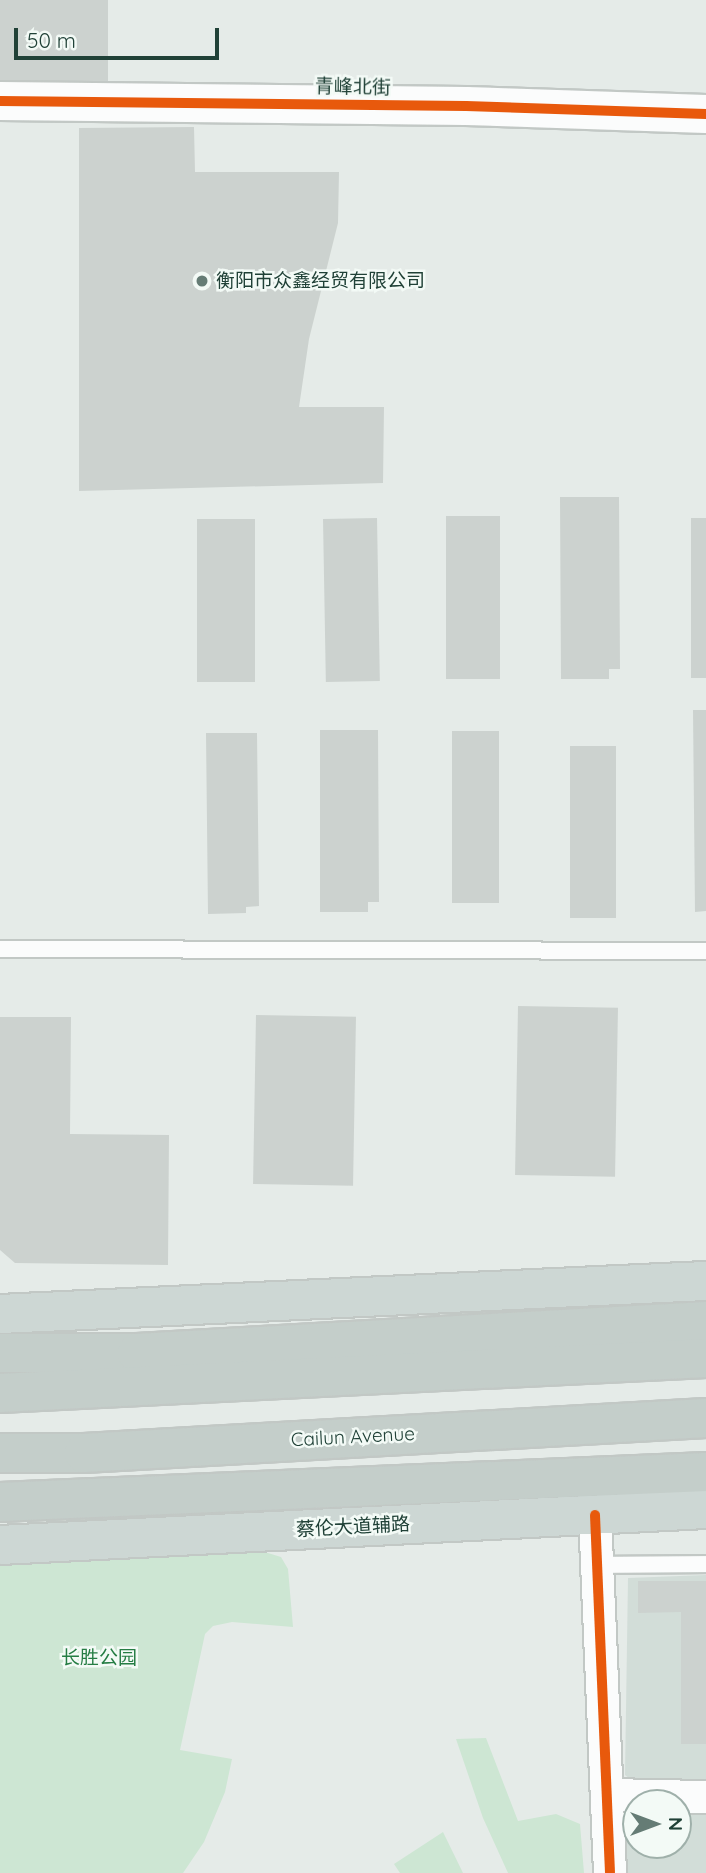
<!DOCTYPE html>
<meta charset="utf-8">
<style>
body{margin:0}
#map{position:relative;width:706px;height:1873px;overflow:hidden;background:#e5ebe8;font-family:Quicksand,"Noto Sans SC",sans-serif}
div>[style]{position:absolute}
.built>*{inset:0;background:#d2ddd8}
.green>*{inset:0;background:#cde6d3}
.building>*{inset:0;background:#ccd2cf;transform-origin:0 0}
.roads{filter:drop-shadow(2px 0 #c2c8c5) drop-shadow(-2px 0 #c2c8c5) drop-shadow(0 2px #c2c8c5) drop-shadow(0 -2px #c2c8c5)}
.service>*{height:16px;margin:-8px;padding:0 8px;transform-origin:8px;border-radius:8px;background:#fbfcfc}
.minor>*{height:32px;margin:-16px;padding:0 16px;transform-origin:16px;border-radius:16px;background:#fbfcfc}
.tertiary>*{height:38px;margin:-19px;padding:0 19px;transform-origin:19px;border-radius:19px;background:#fbfcfc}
.primary>*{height:38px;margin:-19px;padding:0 19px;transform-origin:19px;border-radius:19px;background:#cdd7d4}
.trunk>*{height:38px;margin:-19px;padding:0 19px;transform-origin:19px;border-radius:19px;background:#c4ceca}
.cycleway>*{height:10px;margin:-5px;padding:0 5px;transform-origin:5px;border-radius:5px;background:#e8590c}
.dots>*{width:19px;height:19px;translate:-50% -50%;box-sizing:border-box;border:4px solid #f3faf6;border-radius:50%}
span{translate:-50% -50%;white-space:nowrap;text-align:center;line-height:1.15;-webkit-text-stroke:5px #f3faf6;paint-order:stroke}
.street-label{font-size:19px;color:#204137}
.poi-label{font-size:19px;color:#204137}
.left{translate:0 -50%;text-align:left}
.park-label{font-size:19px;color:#257d44}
.north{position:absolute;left:622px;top:1789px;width:70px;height:70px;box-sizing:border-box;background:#f3faf6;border:2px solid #9fb0aa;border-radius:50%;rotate:90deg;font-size:19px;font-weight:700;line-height:28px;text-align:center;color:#204137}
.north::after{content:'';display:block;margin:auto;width:24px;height:32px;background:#657c75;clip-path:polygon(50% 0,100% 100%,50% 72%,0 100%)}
.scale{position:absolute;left:14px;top:28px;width:205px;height:32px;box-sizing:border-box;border:4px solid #204137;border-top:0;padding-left:9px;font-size:21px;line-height:24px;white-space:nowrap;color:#204137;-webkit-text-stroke:5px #f3faf6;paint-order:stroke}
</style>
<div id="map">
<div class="built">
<i style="clip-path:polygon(706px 1575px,706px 1780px,630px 1779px,625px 1775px,628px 1578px)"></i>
<i style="clip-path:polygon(627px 1807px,636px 1808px,636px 1845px,678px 1845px,678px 1809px,706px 1810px,706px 1873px,624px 1873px)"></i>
</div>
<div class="green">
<i style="clip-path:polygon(258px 1550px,281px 1557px,288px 1569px,293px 1627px,232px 1622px,213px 1626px,205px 1634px,180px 1750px,232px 1759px,225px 1792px,204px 1842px,183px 1873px,0 1873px,0 1564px)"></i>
<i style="clip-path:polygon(486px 1738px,518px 1821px,556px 1814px,580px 1824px,584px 1873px,508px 1873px,483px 1818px,456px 1739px)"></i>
<i style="clip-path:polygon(443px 1832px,463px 1873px,400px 1873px,394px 1864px)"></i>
</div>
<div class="building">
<i style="left:0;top:0;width:108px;height:85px"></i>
<i style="clip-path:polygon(194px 127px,195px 172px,339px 172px,338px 223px,309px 339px,299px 407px,384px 407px,383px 483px,79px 491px,79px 128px)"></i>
<i style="clip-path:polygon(560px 497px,619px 497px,620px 669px,609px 669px,609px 679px,561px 679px)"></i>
<i style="left:446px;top:516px;width:54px;height:163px"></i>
<i style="left:377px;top:518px;width:163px;height:54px;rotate:89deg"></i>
<i style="left:691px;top:518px;width:15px;height:160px"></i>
<i style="left:197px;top:519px;width:58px;height:163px"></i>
<i style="clip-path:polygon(693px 710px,706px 710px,706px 911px,695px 912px)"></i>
<i style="clip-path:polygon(320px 730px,378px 730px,379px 902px,368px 902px,368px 912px,320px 912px)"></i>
<i style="left:452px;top:731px;width:47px;height:172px"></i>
<i style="clip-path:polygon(206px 733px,257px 733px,259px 906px,246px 907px,246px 913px,208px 914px)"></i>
<i style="left:570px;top:746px;width:46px;height:172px"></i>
<i style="left:518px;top:1006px;width:100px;height:169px;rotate:1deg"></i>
<i style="left:256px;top:1015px;width:100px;height:169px;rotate:1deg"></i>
<i style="clip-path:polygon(0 1017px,71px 1017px,70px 1134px,169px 1135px,168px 1265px,15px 1263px,0 1250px)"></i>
<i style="clip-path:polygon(638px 1581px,706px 1581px,706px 1744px,681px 1744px,681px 1612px,638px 1613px)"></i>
</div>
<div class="roads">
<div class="service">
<i style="left:0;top:949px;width:706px;rotate:0.16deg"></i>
<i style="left:597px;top:1565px;width:109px;rotate:-0.5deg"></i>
</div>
<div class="minor">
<i style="left:595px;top:1515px;width:358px;rotate:87.6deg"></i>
<i style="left:608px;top:1795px;width:98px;rotate:1.2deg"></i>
</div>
<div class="tertiary">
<i style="left:0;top:101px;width:466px;rotate:0.6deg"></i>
<i style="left:466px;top:106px;width:240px;rotate:1.9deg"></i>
</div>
<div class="primary">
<i style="left:0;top:1314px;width:707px;rotate:-2.68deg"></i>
<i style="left:0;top:1545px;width:707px;rotate:-2.92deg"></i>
</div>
<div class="trunk">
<i style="left:0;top:1353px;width:137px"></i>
<i style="left:137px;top:1353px;width:570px;rotate:-3.22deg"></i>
<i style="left:0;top:1393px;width:707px;rotate:-2.84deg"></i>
<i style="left:0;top:1453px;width:84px"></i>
<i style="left:84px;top:1453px;width:623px;rotate:-3.22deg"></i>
<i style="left:0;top:1502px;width:707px;rotate:-2.43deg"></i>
</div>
</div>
<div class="cycleway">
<i style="left:0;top:101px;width:466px;rotate:0.6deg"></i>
<i style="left:466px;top:106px;width:240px;rotate:1.9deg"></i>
<i style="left:595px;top:1515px;width:358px;rotate:87.6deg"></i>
</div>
<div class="dots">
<i style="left:202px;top:281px;background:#657c75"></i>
</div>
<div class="street-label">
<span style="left:353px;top:87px;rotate:1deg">青峰北街</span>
<span style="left:353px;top:1437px;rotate:-3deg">Cailun Avenue</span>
<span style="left:353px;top:1527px;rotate:-3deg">蔡伦大道辅路</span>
</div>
<div class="poi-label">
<span class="left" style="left:216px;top:281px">衡阳市众鑫经贸有限公司</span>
</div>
<div class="park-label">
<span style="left:99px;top:1658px">长胜公园</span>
</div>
<div class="north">N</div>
<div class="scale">50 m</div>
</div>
